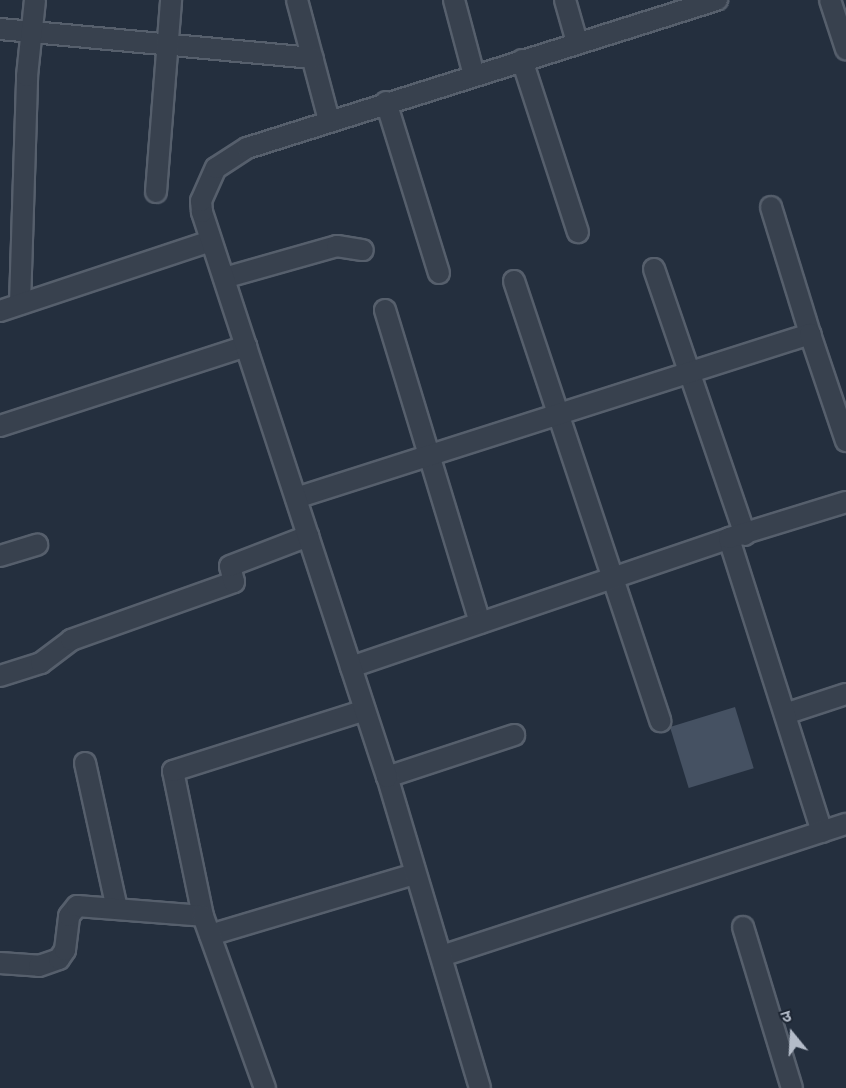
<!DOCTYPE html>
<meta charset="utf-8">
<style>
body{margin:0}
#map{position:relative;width:846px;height:1088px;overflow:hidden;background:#242f3e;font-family:Karla,"Noto Sans Devanagari",sans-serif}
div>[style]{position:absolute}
.building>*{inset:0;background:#455162;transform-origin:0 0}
.roads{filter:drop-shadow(2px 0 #565f6c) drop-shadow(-2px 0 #565f6c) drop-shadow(0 2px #565f6c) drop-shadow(0 -2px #565f6c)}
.street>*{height:20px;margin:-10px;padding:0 10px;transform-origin:10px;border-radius:10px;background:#38414e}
span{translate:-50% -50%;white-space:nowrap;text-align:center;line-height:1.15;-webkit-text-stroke:4.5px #1d2633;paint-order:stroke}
.north{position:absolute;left:762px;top:1004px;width:60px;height:60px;-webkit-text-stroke:4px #1d2633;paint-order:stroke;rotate:342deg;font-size:16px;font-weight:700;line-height:24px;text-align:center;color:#b4bcc9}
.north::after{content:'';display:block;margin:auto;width:21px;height:27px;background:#b4bcc9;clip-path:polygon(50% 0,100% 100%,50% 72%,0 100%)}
</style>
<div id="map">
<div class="building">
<i style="left:735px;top:707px;width:64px;height:68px;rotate:73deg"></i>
</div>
<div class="roads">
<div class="street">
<i style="left:297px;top:0;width:124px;rotate:75.1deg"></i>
<i style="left:454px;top:0;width:78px;rotate:75.1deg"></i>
<i style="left:565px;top:0;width:44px;rotate:74.1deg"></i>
<i style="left:830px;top:0;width:52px;rotate:71.9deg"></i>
<i style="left:0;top:29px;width:314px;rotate:5.3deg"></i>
<i style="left:522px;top:60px;width:181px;rotate:72deg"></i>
<i style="left:386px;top:102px;width:179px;rotate:72.8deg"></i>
<i style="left:156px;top:192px;width:193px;rotate:-85.5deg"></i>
<i style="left:771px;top:207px;width:133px;rotate:72.9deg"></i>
<i style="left:654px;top:269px;width:281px;rotate:71.1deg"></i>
<i style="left:224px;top:278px;width:117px;rotate:-15.8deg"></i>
<i style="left:337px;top:246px;width:26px;rotate:9deg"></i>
<i style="left:514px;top:281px;width:464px;rotate:71.6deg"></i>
<i style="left:20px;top:304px;width:228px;rotate:-88.2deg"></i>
<i style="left:27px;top:76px;width:76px;rotate:-84deg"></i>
<i style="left:385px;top:310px;width:327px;rotate:73.1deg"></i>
<i style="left:0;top:311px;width:222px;rotate:-18.4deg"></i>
<i style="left:0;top:426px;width:259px;rotate:-18deg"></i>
<i style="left:296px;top:498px;width:540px;rotate:-17.7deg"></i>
<i style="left:810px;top:334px;width:113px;rotate:71.4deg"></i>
<i style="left:0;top:556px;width:39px;rotate:-17deg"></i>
<i style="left:351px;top:667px;width:399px;rotate:-18.8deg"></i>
<i style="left:0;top:676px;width:43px;rotate:-17.6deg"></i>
<i style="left:41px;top:663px;width:38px;rotate:-37deg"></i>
<i style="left:71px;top:640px;width:173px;rotate:-19.6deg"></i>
<i style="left:234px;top:582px;width:16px;rotate:-104deg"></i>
<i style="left:230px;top:566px;width:84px;rotate:-21deg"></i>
<i style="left:785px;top:714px;width:64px;rotate:-18.2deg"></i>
<i style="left:85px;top:763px;width:149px;rotate:77.6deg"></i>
<i style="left:387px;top:777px;width:134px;rotate:-18.3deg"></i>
<i style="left:822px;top:832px;width:308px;rotate:-107.6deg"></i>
<i style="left:729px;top:538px;width:122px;rotate:-17.1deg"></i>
<i style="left:203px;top:916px;width:148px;rotate:-101.7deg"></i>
<i style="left:173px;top:771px;width:201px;rotate:-17.6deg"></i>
<i style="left:743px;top:927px;width:168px;rotate:73.1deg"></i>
<i style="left:210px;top:935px;width:213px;rotate:-16.6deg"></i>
<i style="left:442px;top:956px;width:425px;rotate:-18.1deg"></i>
<i style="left:0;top:963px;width:39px;rotate:4deg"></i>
<i style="left:39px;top:966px;width:21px;rotate:-19deg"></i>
<i style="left:59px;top:959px;width:11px;rotate:-56deg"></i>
<i style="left:65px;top:950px;width:34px;rotate:-83deg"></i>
<i style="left:69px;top:916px;width:13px;rotate:-51deg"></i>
<i style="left:77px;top:906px;width:126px;rotate:4.5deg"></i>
<i style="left:203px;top:916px;width:183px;rotate:70.2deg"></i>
<i style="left:480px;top:1088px;width:325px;rotate:-106.6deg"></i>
<i style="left:387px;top:777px;width:595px;rotate:-108.13deg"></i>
<i style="left:202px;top:212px;width:11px;rotate:-95deg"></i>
<i style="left:201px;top:201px;width:36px;rotate:-66deg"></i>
<i style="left:216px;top:168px;width:37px;rotate:-33deg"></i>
<i style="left:247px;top:148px;width:493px;rotate:-17.5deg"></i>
</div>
</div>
<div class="north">उ</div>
</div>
